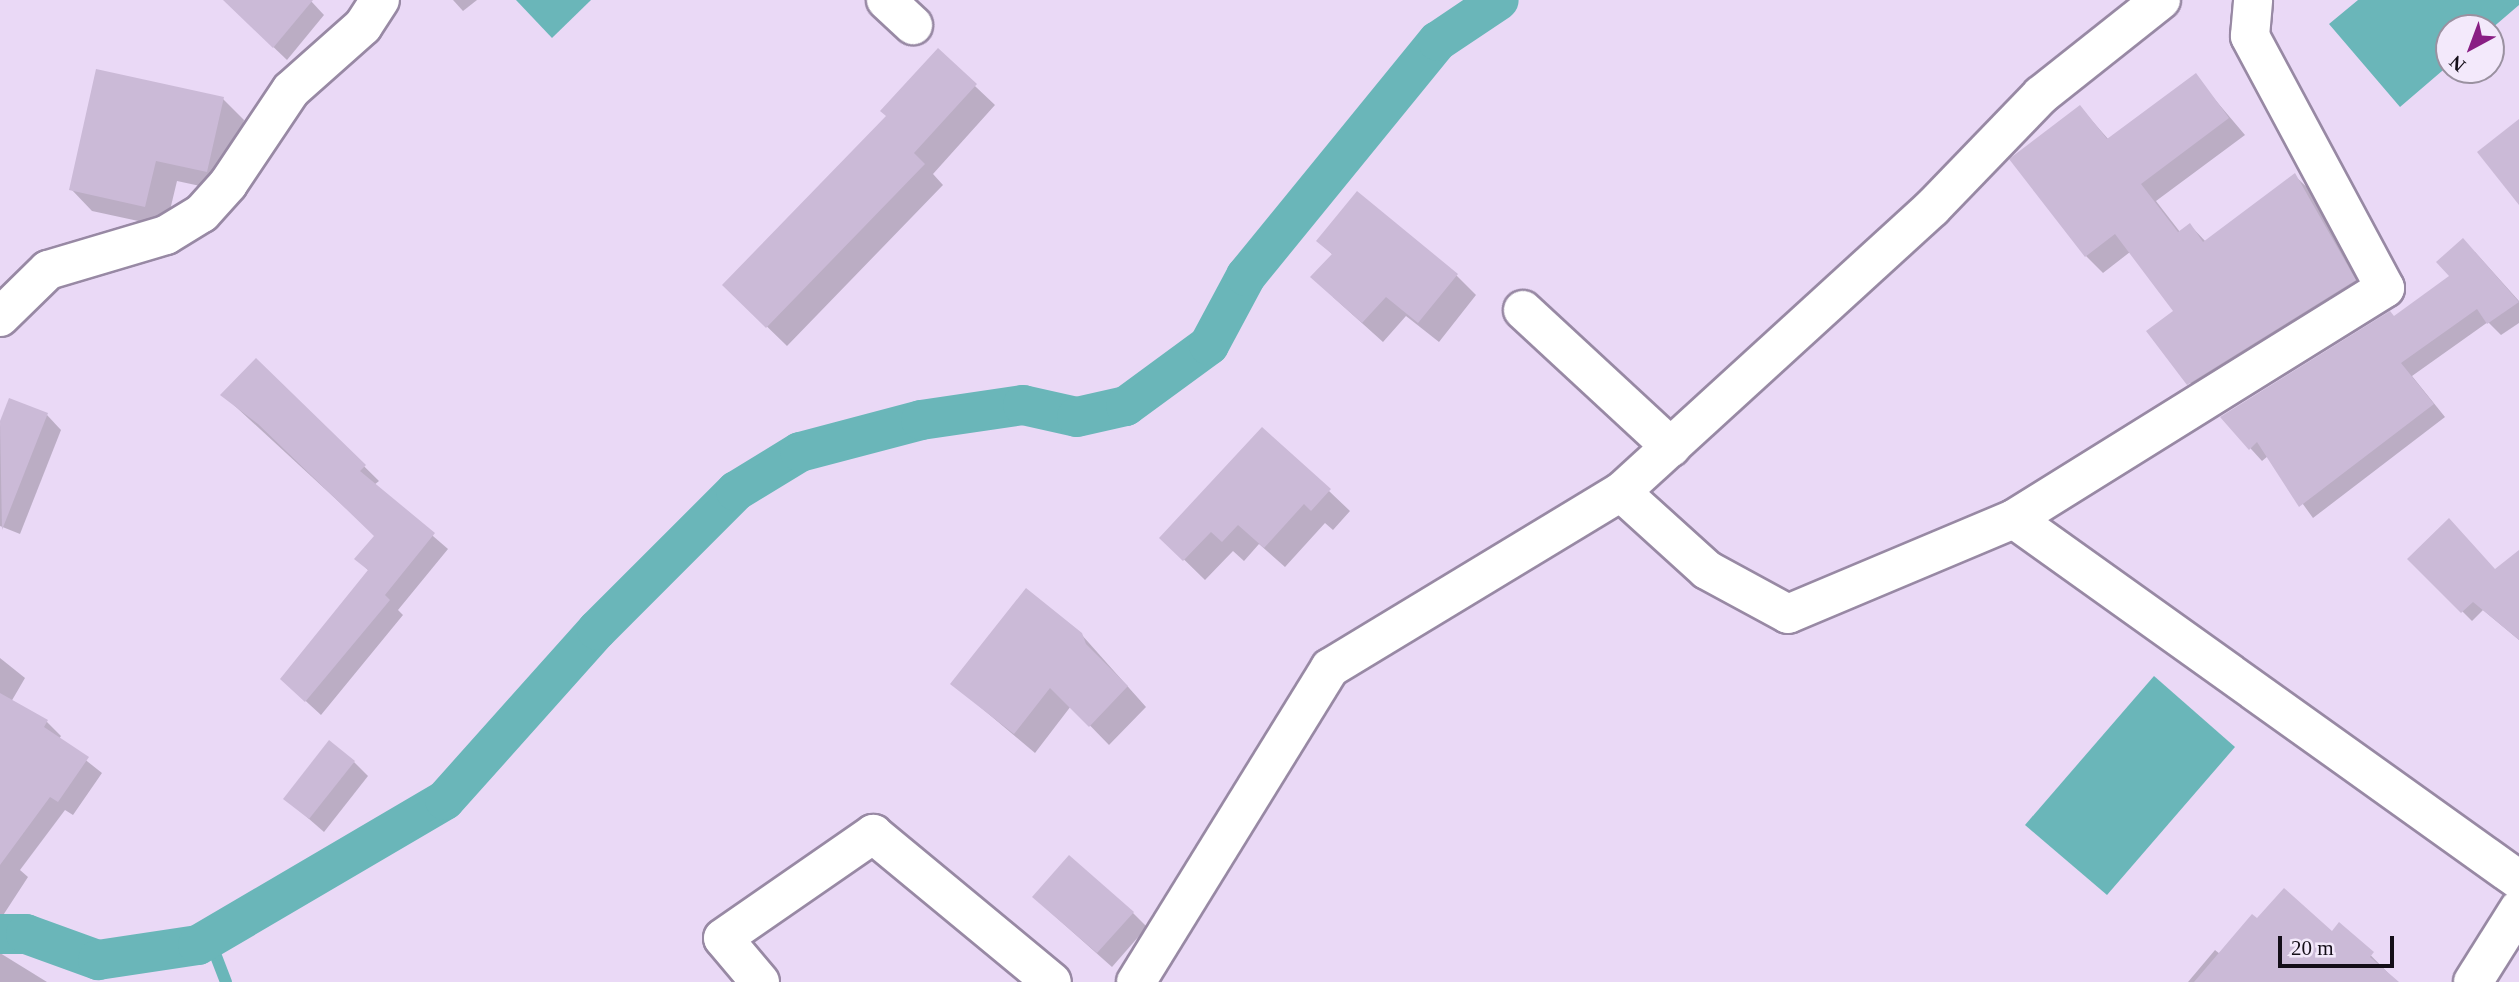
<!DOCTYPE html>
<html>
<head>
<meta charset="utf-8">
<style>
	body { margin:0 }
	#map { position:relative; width:2519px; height:982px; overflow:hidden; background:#ead9f6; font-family:Georgia,serif }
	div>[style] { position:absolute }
	.water>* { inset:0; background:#6ab6b9 }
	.shadow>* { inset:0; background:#0003 }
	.stream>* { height:12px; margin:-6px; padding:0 6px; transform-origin:6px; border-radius:6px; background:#6ab6b9 }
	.canal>* { height:40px; margin:-20px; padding:0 20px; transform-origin:20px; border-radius:20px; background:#6ab6b9 }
	.building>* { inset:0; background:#cbbad7 }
	.roads { filter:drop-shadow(2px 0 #9889a4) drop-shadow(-2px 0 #9889a4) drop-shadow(0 2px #9889a4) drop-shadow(0 -2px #9889a4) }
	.street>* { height:38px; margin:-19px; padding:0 19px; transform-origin:19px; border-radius:19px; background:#fff }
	span { translate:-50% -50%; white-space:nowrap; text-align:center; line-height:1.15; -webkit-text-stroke:6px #f3e9fb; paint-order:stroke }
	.north { position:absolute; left:2435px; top:14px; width:70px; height:70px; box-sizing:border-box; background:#f3e9fb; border:2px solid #9a91a0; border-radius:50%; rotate:221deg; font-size:19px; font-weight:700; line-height:28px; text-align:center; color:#140e18 }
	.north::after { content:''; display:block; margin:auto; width:24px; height:32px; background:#891e84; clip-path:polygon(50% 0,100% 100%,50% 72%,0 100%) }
	.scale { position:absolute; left:2278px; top:936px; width:116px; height:32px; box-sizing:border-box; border:4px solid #140e18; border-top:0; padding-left:9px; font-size:21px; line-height:24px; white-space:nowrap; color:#140e18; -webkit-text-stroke:5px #f3e9fb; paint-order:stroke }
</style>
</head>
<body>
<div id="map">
	<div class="water">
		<div style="clip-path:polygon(516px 0,591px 0,552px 38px)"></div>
		<div style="clip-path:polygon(2358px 0,2519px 0,2519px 5px,2491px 29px,2449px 28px,2449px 65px,2400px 107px,2329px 24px)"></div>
		<div style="clip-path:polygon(2154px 676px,2235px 747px,2107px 895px,2025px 825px)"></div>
	</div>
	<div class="shadow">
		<div style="clip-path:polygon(224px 0,310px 0,324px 15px,287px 60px)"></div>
		<div style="clip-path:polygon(453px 0,477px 0,463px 11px)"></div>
		<div style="clip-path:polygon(938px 51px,995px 105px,933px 174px,943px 185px,787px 346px,724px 285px,888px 116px)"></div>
		<div style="clip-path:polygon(2195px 76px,2245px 135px,2156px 201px,2180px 232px,2190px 225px,2206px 242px,2295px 176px,2312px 192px,2372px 298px,2205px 401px,2148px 331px,2175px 311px,2130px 252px,2103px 273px,2086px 256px,2080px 107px,2109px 140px)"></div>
		<div style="clip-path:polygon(223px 99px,244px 120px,228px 192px,177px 181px,166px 227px,92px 211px,71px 189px)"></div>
		<div style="clip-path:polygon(1318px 241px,1456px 275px,1476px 295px,1439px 342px,1406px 316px,1383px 342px,1333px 297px,1333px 255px)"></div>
		<div style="clip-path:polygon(2475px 252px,2519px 301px,2519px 323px,2501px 335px,2488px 322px,2412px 376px,2445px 417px,2313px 518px,2268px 456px,2262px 461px,2222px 417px,2394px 318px,2452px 277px)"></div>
		<div style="clip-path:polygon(256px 360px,379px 481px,374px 485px,448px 549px,398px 610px,403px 615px,321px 715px,297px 693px,369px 571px,357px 559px,376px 536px,223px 395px)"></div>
		<div style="clip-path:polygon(10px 400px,47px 415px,61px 430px,20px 534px,0 526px,0 426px)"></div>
		<div style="clip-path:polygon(1329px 491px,1350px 511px,1333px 530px,1325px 523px,1285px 567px,1259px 544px,1244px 561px,1233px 551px,1205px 580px,1162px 538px)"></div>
		<div style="clip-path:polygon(2519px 553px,2519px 640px,2483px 610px,2472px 621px,2410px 559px,2495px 571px)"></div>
		<div style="clip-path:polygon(1081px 634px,1146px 707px,1109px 745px,1071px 706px,1035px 753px,953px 684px)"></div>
		<div style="clip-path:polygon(0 658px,25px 678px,11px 702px,47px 722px,61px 736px,59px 739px,102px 773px,73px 815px,65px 810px,20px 870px,28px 877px,0 920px)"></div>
		<div style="clip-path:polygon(354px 762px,368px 776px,324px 832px,285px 798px)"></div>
		<div style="clip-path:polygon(1049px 911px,1133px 913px,1147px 927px,1112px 967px)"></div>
		<div style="clip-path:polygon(2257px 920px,2332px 933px,2340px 924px,2397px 982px,2188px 982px,2215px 950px,2220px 954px)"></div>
		<div style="clip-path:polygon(0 953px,47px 982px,0 982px)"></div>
	</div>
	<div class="stream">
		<div style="left:209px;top:938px;width:47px;rotate:68.9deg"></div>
	</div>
	<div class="canal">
		<div style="left:0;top:934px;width:26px"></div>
		<div style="left:26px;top:934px;width:77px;rotate:19.9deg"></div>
		<div style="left:98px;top:960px;width:101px;rotate:-8.5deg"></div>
		<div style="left:198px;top:945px;width:286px;rotate:-30.4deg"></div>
		<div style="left:445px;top:800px;width:228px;rotate:-48.2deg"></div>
		<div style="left:597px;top:630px;width:197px;rotate:-45deg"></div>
		<div style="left:736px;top:491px;width:75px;rotate:-31.4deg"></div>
		<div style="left:800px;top:452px;width:125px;rotate:-14.8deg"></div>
		<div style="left:921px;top:420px;width:103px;rotate:-8.4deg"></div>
		<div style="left:1023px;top:405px;width:55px;rotate:12.5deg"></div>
		<div style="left:1077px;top:417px;width:50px;rotate:-12.7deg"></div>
		<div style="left:1126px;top:406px;width:103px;rotate:-36.3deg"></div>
		<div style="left:1209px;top:345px;width:78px;rotate:-61.8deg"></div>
		<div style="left:1246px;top:276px;width:303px;rotate:-50.8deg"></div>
		<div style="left:1438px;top:41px;width:73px;rotate:-33.9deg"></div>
	</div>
	<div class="building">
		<div style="clip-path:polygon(223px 0,313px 0,273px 48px)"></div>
		<div style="clip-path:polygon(938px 48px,977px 84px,914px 153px,925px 164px,766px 328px,722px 285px,886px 116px,880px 111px)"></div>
		<div style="clip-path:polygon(96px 69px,224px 97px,207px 172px,156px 161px,145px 207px,69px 190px)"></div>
		<div style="clip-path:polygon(2196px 73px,2229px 118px,2141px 184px,2178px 232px,2190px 223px,2203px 242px,2295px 173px,2356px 280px,2187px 385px,2146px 331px,2173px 311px,2115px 234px,2085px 257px,2009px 159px,2080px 105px,2107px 139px)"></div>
		<div style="clip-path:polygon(2519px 119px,2519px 205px,2477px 152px)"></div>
		<div style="clip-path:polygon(1357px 191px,1458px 274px,1418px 323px,1386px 297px,1362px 323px,1310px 277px,1332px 254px,1316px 241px)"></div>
		<div style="clip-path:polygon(2463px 238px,2519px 302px,2487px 324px,2477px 309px,2401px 363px,2434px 404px,2299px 507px,2257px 442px,2249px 450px,2220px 417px,2390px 311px,2394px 316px,2449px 276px,2436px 262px)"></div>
		<div style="clip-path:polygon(256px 358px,366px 465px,360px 471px,435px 533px,385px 595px,390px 600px,305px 702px,280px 679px,368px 570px,354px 559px,374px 536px,258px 424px,220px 395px)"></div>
		<div style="clip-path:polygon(9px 398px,48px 413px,2px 530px,0 421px)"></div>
		<div style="clip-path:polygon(1262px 427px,1331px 489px,1311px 511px,1304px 504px,1264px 548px,1238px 525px,1222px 542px,1211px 532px,1183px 561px,1159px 538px)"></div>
		<div style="clip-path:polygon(2449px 518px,2495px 569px,2519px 550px,2519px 640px,2473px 602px,2461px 613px,2407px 559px)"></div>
		<div style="clip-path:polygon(1026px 588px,1082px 633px,1086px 644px,1128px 686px,1089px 727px,1050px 688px,1014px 734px,950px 684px)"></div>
		<div style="clip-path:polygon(0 693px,48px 720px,44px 727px,89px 757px,58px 802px,50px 797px,0 865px)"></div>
		<div style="clip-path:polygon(329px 740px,355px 761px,309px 819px,283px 799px)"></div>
		<div style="clip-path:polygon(1069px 855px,1134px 912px,1097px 953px,1032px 897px)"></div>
		<div style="clip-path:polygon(2284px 888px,2332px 931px,2339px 922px,2374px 952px,2370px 957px,2399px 982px,2194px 982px,2252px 914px,2257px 918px)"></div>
	</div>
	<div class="roads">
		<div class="street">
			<div style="left:886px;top:0;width:37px;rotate:43deg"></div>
			<div style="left:1523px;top:310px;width:202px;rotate:42.8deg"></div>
			<div style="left:0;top:317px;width:67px;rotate:-44.4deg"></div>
			<div style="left:48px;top:270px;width:123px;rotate:-16.5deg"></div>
			<div style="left:166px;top:235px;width:42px;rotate:-31.4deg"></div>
			<div style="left:202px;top:213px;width:39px;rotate:-48deg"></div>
			<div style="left:228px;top:184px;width:113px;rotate:-56.2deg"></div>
			<div style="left:291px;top:90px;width:96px;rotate:-41.6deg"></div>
			<div style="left:363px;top:26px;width:31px;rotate:-57deg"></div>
			<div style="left:1621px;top:492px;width:116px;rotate:42.2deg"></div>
			<div style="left:1707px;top:570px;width:92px;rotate:28.5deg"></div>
			<div style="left:1788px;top:614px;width:245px;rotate:-22.8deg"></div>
			<div style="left:2014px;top:519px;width:437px;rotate:-31.9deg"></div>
			<div style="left:2385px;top:288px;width:286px;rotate:-118.2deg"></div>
			<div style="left:2250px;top:36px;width:36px;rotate:-85deg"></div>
			<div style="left:2014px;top:519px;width:621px;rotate:35.56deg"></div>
			<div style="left:760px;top:982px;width:57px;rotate:-130.1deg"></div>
			<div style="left:723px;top:938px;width:183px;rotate:-34.7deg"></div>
			<div style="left:873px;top:834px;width:232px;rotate:39.6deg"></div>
			<div style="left:1136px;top:982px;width:369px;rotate:-58.3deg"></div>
			<div style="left:1330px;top:668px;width:340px;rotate:-31.2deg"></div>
			<div style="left:1621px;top:492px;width:421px;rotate:-42.4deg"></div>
			<div style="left:1932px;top:208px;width:157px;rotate:-46deg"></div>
			<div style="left:2041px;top:95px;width:153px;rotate:-38.4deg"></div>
			<div style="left:2473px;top:982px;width:86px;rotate:-57.8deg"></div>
		</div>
	</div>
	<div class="north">N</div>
	<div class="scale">20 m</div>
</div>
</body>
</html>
